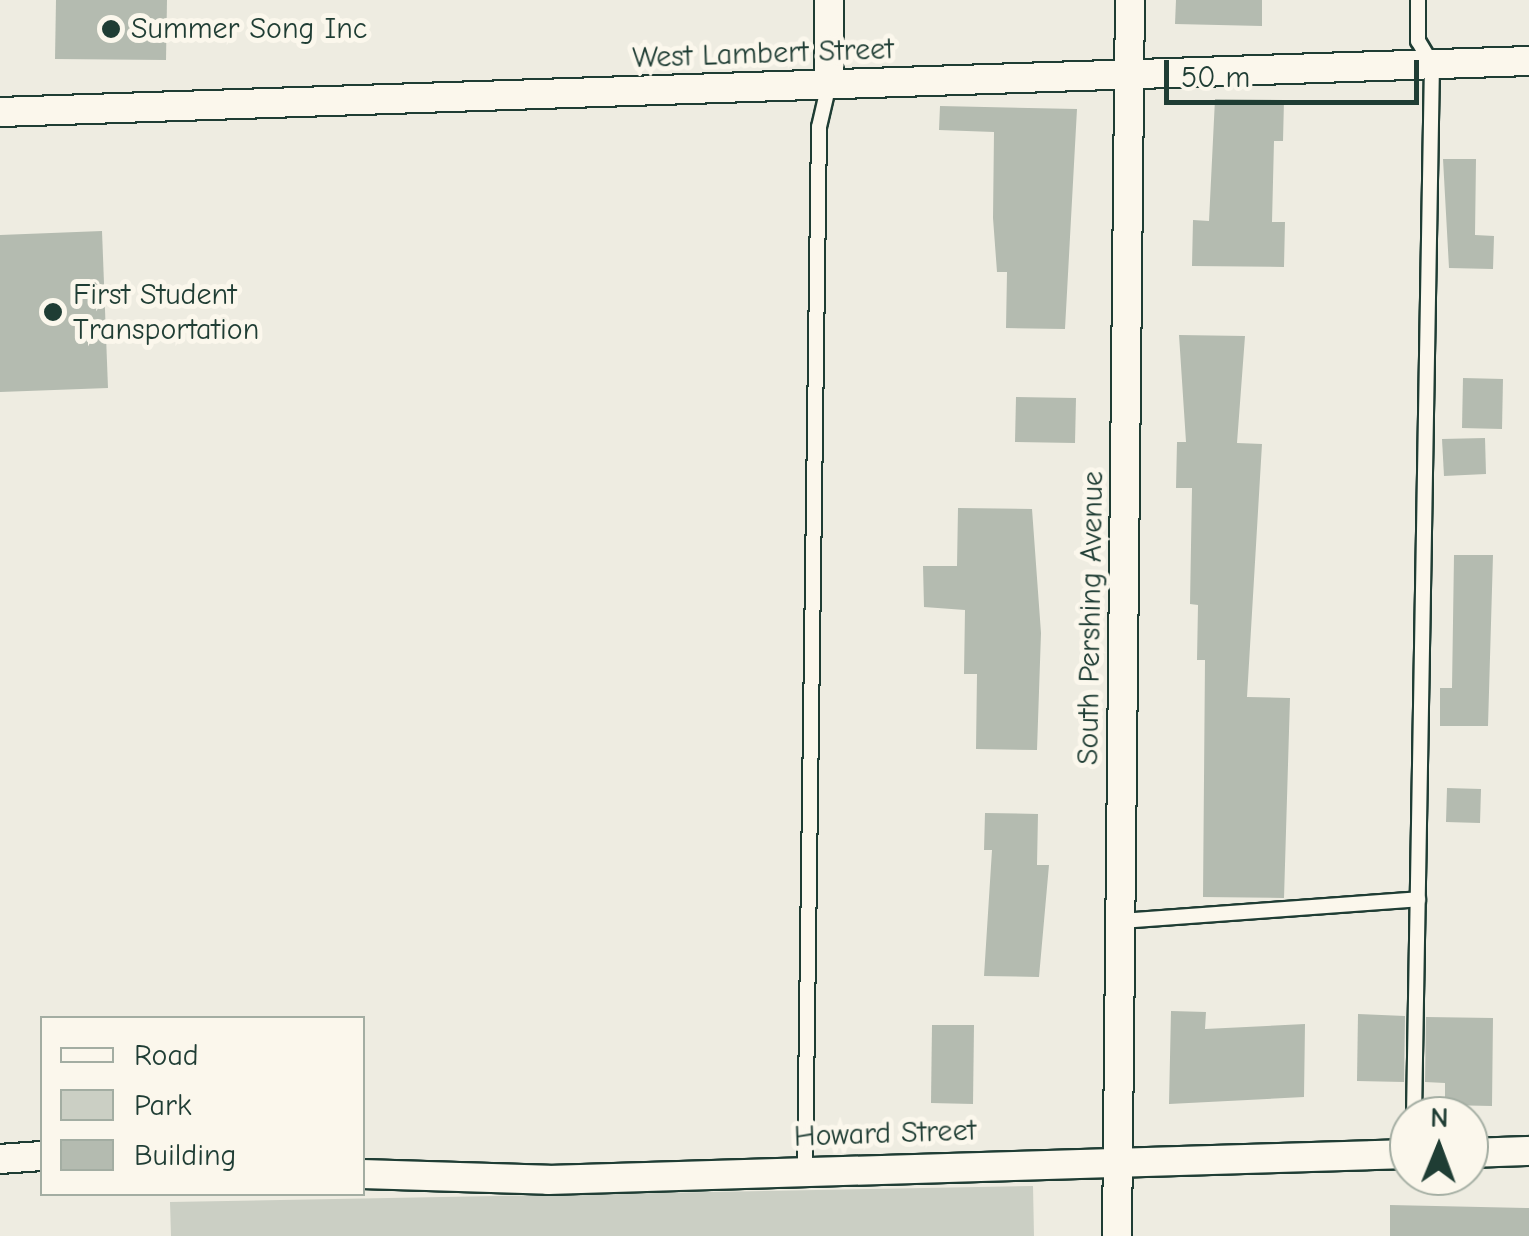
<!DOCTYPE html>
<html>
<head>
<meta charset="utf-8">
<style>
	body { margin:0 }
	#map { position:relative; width:1529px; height:1236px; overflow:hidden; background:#eeece1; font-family:"Comic Neue",sans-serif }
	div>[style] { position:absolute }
	.green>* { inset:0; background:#cbcfc4 }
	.building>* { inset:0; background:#b4bbb0 }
	.roads { filter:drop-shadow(2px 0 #1f3d34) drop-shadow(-2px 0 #1f3d34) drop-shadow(0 2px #1f3d34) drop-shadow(0 -2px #1f3d34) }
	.lane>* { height:14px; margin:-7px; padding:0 7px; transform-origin:7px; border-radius:7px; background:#fbf7ec }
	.street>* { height:28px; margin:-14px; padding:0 14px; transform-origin:14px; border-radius:14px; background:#fbf7ec }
	.dots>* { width:28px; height:28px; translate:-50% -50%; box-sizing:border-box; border:5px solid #fbf7ec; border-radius:50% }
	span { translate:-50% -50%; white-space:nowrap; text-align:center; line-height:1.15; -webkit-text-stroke:10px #fbf7ec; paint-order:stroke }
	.poi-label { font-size:30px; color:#1f3d34 }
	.left { translate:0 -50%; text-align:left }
	.street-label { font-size:30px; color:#1f3d34 }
	.legend { position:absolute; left:40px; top:1016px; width:325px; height:180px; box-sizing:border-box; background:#fbf7ec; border:2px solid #a3ada2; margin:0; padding:12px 18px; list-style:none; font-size:30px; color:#1f3d34 }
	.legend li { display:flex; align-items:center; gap:20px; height:50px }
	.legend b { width:50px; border:2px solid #a3ada2 }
	.north { position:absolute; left:1389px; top:1096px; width:100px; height:100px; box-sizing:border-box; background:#fbf7ec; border:2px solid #a3ada2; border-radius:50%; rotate:1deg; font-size:28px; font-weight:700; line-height:40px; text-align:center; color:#1f3d34 }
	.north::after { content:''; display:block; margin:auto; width:35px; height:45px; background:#1f3d34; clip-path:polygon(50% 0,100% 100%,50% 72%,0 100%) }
	.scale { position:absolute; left:1164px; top:60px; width:255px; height:45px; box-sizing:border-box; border:5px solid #1f3d34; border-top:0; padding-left:12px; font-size:30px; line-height:35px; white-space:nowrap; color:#1f3d34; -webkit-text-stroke:8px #fbf7ec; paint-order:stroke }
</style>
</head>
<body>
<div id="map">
	<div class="green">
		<div style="clip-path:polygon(1033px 1186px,1034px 1236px,171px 1236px,170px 1202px)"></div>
	</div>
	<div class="building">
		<div style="clip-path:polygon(56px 0,167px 0,166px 60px,55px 59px)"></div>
		<div style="clip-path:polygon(1176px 0,1262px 0,1262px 26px,1175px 24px)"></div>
		<div style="clip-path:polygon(1215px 99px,1284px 100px,1283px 141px,1274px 141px,1272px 222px,1285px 222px,1284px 267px,1192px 266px,1193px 220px,1209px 221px)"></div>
		<div style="clip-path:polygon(940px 106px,1077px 109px,1065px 329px,1006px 328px,1007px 272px,997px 272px,993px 218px,994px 132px,939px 130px)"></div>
		<div style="clip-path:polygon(1443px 159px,1476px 159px,1475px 235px,1494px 236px,1493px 269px,1449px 268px)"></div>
		<div style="clip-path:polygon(102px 231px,108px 388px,0 392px,0 235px)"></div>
		<div style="clip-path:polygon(1179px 335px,1245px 336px,1237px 443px,1262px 444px,1247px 697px,1290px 698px,1284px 898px,1203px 897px,1205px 660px,1197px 660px,1198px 605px,1190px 604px,1192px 488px,1176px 488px,1177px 442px,1186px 442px)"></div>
		<div style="clip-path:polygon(1463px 378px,1503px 379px,1502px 429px,1462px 428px)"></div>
		<div style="clip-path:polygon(1016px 397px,1076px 398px,1075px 443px,1015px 442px)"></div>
		<div style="clip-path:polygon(1485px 438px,1486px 474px,1444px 476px,1442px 439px)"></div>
		<div style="clip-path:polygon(958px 508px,1032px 509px,1041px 633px,1037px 750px,976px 749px,977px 674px,964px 674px,965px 610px,924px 607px,923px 566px,957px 566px)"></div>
		<div style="clip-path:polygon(1454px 555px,1493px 555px,1488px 726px,1440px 726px,1440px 688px,1452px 688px)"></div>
		<div style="clip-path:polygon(1447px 788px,1481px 789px,1480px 823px,1446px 822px)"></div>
		<div style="clip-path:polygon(985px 813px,1038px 814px,1037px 865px,1049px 865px,1039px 977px,984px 976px,992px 850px,984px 850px)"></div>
		<div style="clip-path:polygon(1171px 1011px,1206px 1012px,1205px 1029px,1305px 1024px,1304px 1097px,1169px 1104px)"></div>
		<div style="clip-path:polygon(1358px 1014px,1405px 1016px,1404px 1082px,1357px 1081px)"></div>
		<div style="clip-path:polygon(1426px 1017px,1493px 1018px,1492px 1106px,1445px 1105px,1445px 1083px,1425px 1082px)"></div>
		<div style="clip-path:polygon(932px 1025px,974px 1025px,973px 1104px,931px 1103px)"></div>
		<div style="clip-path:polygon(1390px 1205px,1529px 1208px,1529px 1236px,1390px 1236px)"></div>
	</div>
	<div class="roads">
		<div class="lane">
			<div style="left:1121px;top:921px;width:298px;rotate:-4.2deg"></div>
			<div style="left:1414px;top:1116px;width:1052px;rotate:-89.02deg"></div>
			<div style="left:1432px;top:64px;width:27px;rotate:-121deg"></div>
			<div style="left:1418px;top:41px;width:41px;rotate:-90deg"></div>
			<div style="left:805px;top:1169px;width:1042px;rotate:-89.23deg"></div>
			<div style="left:819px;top:127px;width:44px;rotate:-76.9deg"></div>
		</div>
		<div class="street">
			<div style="left:829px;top:84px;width:84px;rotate:-90deg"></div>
			<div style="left:0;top:112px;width:1530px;rotate:-1.91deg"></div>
			<div style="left:1469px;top:1153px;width:60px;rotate:-1.9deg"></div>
			<div style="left:0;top:1159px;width:42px;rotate:-4.1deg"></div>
			<div style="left:362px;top:1174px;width:186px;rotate:1.8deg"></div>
			<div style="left:548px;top:1180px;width:861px;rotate:-1.73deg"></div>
			<div style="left:1117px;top:1236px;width:1236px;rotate:-89.4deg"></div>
		</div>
	</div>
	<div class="dots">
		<div style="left:111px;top:29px;background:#1f3d34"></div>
		<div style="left:53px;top:312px;background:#1f3d34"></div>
	</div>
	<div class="poi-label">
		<span class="left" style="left:131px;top:29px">Summer Song Inc</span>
		<span class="left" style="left:73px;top:312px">First Student<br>Transportation</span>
	</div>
	<div class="street-label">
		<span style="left:763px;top:54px;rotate:-2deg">West Lambert Street</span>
		<span style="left:1091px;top:618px;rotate:-89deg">South Pershing Avenue</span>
		<span style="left:885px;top:1134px;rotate:-2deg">Howard Street</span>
	</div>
	<ul class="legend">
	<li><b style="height:12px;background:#fbf7ec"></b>Road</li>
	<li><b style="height:28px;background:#cbcfc4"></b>Park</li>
	<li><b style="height:28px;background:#b4bbb0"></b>Building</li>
	</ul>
	<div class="north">N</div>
	<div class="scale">50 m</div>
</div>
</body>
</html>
